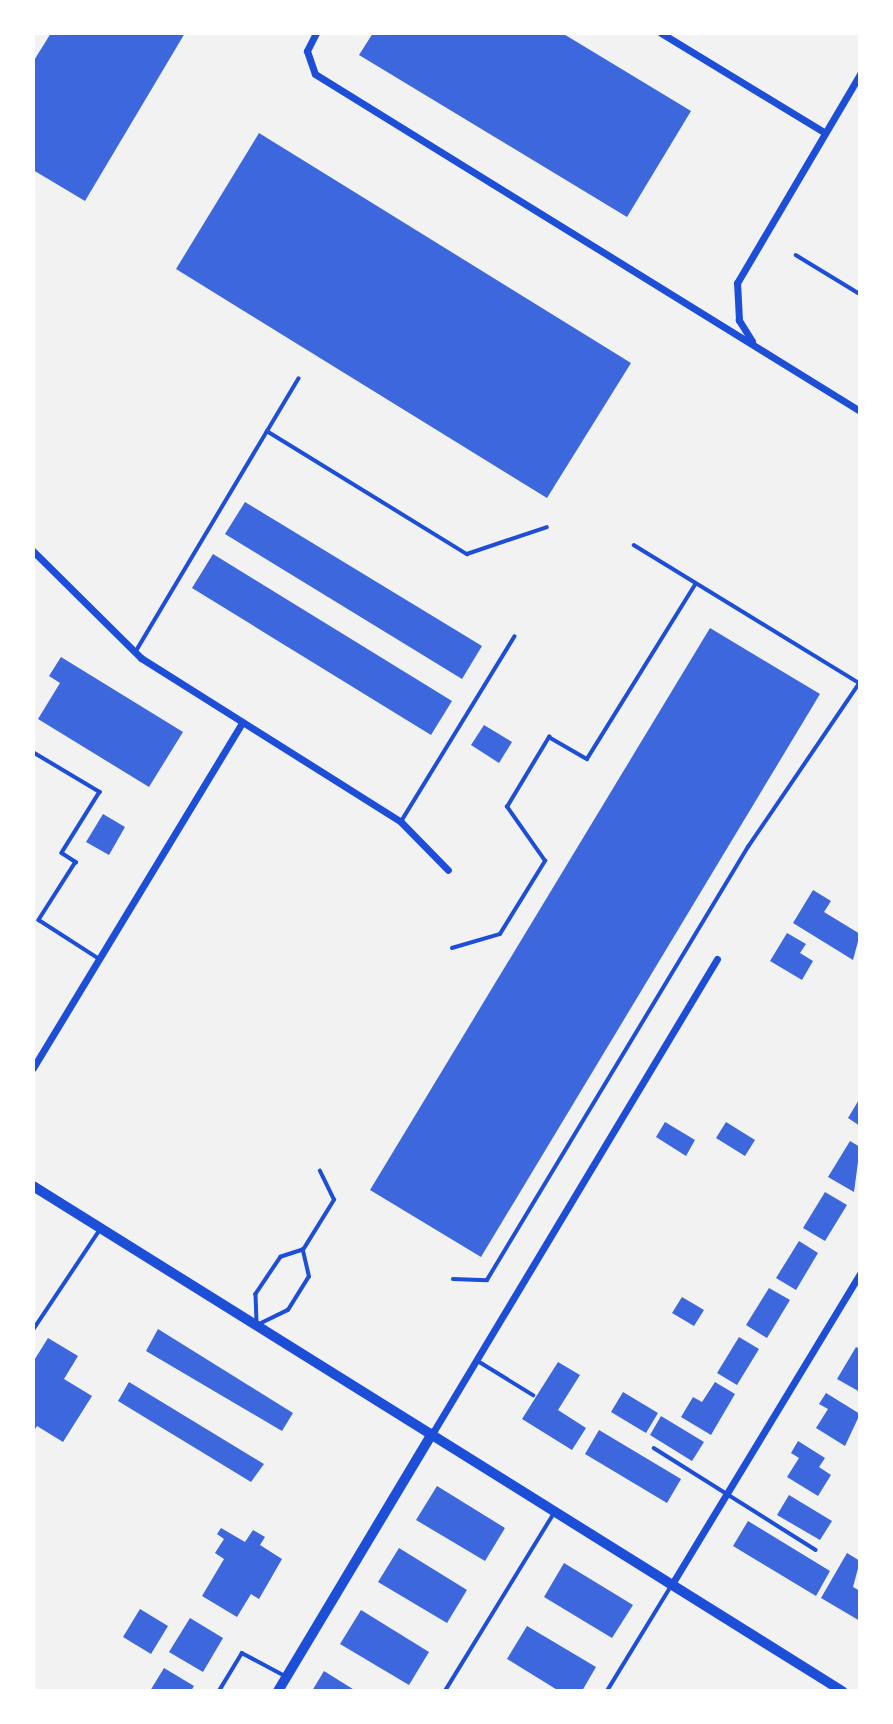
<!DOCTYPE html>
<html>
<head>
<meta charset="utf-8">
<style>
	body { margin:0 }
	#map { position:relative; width:893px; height:1724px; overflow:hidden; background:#f2f2f2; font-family:Lora,serif }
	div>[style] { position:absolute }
	.building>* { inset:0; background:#3d67dc }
	.service>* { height:3.5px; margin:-1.75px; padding:0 1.75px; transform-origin:1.75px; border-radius:1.75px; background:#1d4ed8 }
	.minor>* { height:7px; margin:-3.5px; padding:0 3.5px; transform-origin:3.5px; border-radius:3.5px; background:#1d4ed8 }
	.tertiary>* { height:10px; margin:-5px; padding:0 5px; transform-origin:5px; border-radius:5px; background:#1d4ed8 }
	.secondary>* { height:10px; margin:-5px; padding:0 5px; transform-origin:5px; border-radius:5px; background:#1d4ed8 }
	span { translate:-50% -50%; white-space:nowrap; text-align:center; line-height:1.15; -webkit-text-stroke:7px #fff; paint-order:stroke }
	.frame { position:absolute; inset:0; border:35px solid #fff; pointer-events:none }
</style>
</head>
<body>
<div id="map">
	<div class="building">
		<div style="clip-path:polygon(51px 33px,185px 33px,85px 201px,33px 170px,33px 62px)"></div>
		<div style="clip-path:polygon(373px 33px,562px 33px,691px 111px,627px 217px,359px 55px)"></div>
		<div style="clip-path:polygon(259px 133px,631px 363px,547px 498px,176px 269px)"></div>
		<div style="clip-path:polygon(245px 502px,482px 646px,462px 679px,225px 534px)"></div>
		<div style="clip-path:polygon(213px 554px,452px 701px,431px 735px,192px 588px)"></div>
		<div style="clip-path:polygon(710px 628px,820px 694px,481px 1257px,370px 1190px)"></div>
		<div style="clip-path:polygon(61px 657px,183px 732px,149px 787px,38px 719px,60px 683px,49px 676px)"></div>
		<div style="clip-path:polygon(484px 725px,512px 742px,499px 763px,471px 745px)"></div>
		<div style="clip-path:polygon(103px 814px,125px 827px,109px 855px,86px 842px)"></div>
		<div style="clip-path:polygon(813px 890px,831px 901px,824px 912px,860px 934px,853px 960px,793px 923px)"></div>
		<div style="clip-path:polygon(787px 933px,806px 944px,800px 953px,813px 961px,802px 980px,770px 961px)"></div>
		<div style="clip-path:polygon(860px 1098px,860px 1126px,848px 1118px)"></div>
		<div style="clip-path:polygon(665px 1122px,695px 1140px,686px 1156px,656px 1137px)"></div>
		<div style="clip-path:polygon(726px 1122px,755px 1140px,745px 1156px,716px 1138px)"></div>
		<div style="clip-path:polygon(850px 1141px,860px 1147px,854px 1192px,828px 1177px)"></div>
		<div style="clip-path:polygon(825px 1192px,847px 1205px,825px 1241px,803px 1228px)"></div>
		<div style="clip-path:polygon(799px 1241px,818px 1253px,796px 1290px,776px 1278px)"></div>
		<div style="clip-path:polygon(769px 1288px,790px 1300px,767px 1338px,746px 1325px)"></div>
		<div style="clip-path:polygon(682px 1297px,704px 1310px,694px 1326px,672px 1313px)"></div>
		<div style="clip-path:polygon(158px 1329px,293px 1413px,282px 1431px,146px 1351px)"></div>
		<div style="clip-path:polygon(739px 1337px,759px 1349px,737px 1385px,717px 1373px)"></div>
		<div style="clip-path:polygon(48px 1338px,78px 1356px,64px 1379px,92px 1396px,63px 1442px,37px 1426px,33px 1432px,33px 1362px)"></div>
		<div style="clip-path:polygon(856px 1347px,860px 1349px,860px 1392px,837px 1379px)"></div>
		<div style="clip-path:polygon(558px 1362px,580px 1375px,558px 1410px,586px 1428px,572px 1450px,522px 1419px)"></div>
		<div style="clip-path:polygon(129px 1382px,264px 1464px,251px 1482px,118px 1401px)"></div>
		<div style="clip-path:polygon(715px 1382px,735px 1394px,711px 1435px,681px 1417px,693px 1397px,702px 1402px)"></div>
		<div style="clip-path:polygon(623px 1392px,658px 1413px,646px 1433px,611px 1412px)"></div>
		<div style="clip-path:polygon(826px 1393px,860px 1414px,845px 1446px,816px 1428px,828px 1409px,819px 1404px)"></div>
		<div style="clip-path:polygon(661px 1416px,704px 1442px,692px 1461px,650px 1435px)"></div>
		<div style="clip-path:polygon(599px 1430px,681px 1479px,667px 1503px,585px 1454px)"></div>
		<div style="clip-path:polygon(798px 1441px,825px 1458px,819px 1467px,831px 1475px,818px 1496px,787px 1477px,799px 1458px,791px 1453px)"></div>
		<div style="clip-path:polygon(437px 1486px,505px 1528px,485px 1561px,416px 1520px)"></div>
		<div style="clip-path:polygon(789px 1495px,832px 1521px,820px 1540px,777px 1515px)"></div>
		<div style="clip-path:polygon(748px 1521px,830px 1571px,816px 1596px,733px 1546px)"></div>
		<div style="clip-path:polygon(221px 1528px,245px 1542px,253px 1530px,265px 1537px,260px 1545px,282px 1559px,259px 1599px,251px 1594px,237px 1617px,202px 1596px,224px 1559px,215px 1553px,224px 1539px,217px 1534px)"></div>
		<div style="clip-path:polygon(399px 1548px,467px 1590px,447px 1623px,378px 1582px)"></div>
		<div style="clip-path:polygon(847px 1553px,860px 1561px,853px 1587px,860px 1591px,860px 1621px,821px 1598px)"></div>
		<div style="clip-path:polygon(564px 1563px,633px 1605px,612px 1638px,544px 1597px)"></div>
		<div style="clip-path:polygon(140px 1609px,168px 1626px,151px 1654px,123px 1637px)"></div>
		<div style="clip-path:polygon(361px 1610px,429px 1652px,409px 1685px,340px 1644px)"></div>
		<div style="clip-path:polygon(190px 1618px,223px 1638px,203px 1672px,169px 1652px)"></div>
		<div style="clip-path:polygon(527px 1626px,596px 1667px,582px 1691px,559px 1691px,507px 1659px)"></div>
		<div style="clip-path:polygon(164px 1668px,194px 1686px,191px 1691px,150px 1691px)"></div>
		<div style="clip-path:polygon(324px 1671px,356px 1691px,312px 1691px)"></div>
	</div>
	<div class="service">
		<div style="left:796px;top:255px;width:75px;rotate:31.4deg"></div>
		<div style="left:267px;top:431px;width:235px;rotate:31.6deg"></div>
		<div style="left:467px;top:554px;width:84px;rotate:-18.6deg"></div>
		<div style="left:634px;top:545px;width:264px;rotate:31.5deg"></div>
		<div style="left:136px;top:651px;width:317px;rotate:-59.2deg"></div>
		<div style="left:33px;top:752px;width:78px;rotate:30.8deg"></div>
		<div style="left:100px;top:792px;width:72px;rotate:121.9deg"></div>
		<div style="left:62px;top:853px;width:17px;rotate:33deg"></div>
		<div style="left:76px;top:862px;width:69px;rotate:122.5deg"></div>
		<div style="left:39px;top:920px;width:70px;rotate:32.8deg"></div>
		<div style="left:402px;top:820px;width:215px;rotate:-58.5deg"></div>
		<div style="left:452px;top:948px;width:50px;rotate:-16.3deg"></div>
		<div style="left:500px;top:934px;width:86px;rotate:-58.3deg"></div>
		<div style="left:545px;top:861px;width:66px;rotate:-125.1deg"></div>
		<div style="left:507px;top:807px;width:82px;rotate:-59deg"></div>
		<div style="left:549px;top:737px;width:44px;rotate:30.1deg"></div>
		<div style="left:587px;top:759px;width:205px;rotate:-58.2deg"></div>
		<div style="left:303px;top:1250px;width:23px;rotate:162deg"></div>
		<div style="left:281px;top:1257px;width:45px;rotate:124deg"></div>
		<div style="left:256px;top:1294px;width:31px;rotate:88deg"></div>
		<div style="left:257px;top:1325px;width:34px;rotate:-26deg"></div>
		<div style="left:288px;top:1310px;width:39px;rotate:-58deg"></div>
		<div style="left:309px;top:1277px;width:28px;rotate:-103deg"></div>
		<div style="left:303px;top:1250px;width:59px;rotate:-58.2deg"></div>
		<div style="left:334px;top:1200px;width:32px;rotate:-116deg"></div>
		<div style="left:453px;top:1279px;width:34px;rotate:2deg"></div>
		<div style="left:487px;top:1280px;width:506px;rotate:-58.92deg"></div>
		<div style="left:748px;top:847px;width:199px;rotate:-55.8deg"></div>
		<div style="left:33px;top:1330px;width:119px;rotate:-56.3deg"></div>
		<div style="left:478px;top:1361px;width:65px;rotate:31.7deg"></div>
		<div style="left:654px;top:1448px;width:191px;rotate:32.2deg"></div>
		<div style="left:219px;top:1691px;width:44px;rotate:-58.8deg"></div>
		<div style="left:242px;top:1653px;width:49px;rotate:28.1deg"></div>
		<div style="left:445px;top:1691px;width:209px;rotate:-58.5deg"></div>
		<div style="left:607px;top:1691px;width:123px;rotate:-58.6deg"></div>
	</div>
	<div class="minor">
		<div style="left:316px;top:33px;width:20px;rotate:117deg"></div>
		<div style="left:307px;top:51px;width:24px;rotate:71deg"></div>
		<div style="left:315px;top:74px;width:641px;rotate:31.73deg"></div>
		<div style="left:661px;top:33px;width:191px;rotate:31.3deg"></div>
		<div style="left:752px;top:341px;width:25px;rotate:-122deg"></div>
		<div style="left:739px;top:320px;width:37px;rotate:-93deg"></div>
		<div style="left:737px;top:283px;width:243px;rotate:-59.5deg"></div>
		<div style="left:33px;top:551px;width:152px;rotate:44.7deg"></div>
		<div style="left:141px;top:658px;width:307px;rotate:32.2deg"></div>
		<div style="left:401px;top:822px;width:67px;rotate:45.6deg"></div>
		<div style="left:33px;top:1068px;width:403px;rotate:-58.8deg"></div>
		<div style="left:432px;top:1434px;width:554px;rotate:-59.04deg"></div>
		<div style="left:672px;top:1584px;width:363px;rotate:-58.8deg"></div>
	</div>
	<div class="tertiary">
		<div style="left:278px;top:1691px;width:300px;rotate:-59.1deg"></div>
	</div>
	<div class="secondary">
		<div style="left:33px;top:1186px;width:954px;rotate:31.97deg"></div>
	</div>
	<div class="frame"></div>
</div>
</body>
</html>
